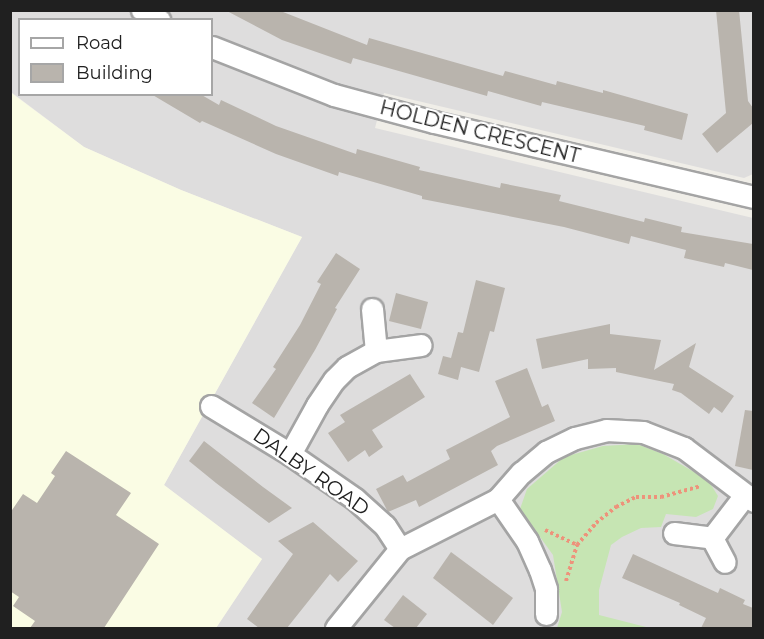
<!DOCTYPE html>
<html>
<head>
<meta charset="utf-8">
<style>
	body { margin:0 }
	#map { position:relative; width:764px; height:639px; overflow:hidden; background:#f0eee8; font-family:Montserrat,sans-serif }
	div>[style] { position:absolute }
	.residential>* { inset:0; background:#dedddd }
	.education>* { inset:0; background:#fafce4 }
	.grass>* { inset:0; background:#c6e5b3 }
	.building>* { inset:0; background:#b9b4ad }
	.path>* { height:4px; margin-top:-2px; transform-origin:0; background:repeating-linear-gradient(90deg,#ed937b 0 3px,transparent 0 6px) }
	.roads { filter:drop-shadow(2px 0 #a4a4a4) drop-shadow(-2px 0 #a4a4a4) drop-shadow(0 2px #a4a4a4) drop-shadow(0 -2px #a4a4a4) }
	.minor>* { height:21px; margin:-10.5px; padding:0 10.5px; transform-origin:10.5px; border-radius:10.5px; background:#fff }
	span { translate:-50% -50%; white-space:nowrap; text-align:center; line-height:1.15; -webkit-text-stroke:4.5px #fff; paint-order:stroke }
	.street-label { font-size:20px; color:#202020 }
	.frame { position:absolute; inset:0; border:12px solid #202020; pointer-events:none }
	.legend { position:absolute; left:18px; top:18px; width:195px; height:78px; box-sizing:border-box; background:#fff; border:2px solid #a6a6a6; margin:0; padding:8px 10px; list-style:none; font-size:18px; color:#202020 }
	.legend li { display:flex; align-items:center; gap:12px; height:30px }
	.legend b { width:30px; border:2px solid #a6a6a6 }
</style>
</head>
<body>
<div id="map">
	<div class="residential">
		<div style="clip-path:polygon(evenodd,10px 11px,753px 11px,753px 174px,744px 178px,384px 93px,375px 128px,753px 218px,753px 628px,216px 628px,262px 559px,164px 485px,302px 237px,181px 190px,84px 147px,11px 92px,10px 11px,20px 20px,212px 20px,212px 94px,20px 94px,20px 20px)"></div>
	</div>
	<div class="education">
		<div style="clip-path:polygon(10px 92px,84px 147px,181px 190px,302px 237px,164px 485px,262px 559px,216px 628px,11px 628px)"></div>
	</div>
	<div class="grass">
		<div style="clip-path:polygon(637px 444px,663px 454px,708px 480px,718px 496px,713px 509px,696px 517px,666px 514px,661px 527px,641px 528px,622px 537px,611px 545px,599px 590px,599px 615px,650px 628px,557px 628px,562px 612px,553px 555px,520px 509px,527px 489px,564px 457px,603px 446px)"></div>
	</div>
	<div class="building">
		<div style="clip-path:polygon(225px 10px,278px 10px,367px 45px,369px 38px,503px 76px,505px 71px,556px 85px,557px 81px,603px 93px,603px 90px,688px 114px,682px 140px,644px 130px,645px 126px,542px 102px,541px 106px,488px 91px,487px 96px,353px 58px,351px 64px,282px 40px)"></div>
		<div style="clip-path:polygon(716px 10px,739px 10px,748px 101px,753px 108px,753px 123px,717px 153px,702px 134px,726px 113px)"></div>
		<div style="clip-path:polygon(151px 94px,200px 94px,219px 105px,221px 100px,276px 126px,356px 154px,357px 149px,420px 167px,419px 170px,500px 188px,501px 183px,561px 195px,559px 201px,644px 222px,645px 218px,682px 227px,681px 232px,753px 244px,753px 270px,725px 263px,724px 267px,684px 258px,686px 250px,631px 236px,629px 244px,564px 227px,422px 199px,422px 196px,339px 172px,338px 176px,276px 154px,202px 121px,200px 123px)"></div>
		<div style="clip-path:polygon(336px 253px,360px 269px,335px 308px,337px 309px,315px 350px,274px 418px,252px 403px,276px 369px,273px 367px,300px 325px,321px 284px,317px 282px)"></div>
		<div style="clip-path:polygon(476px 280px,505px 288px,494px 332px,490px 331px,479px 372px,461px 367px,458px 380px,438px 374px,443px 356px,451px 358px,458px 332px,463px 333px)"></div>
		<div style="clip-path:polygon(396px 293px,428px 302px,421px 329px,389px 321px)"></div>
		<div style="clip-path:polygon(610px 324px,610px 334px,661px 340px,654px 370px,696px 343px,689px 367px,734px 396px,722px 413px,714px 407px,709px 414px,681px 393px,672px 390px,674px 384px,616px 372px,616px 368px,588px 369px,588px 359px,542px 369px,536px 339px)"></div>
		<div style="clip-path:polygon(527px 368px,542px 407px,548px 404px,555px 421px,497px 446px,491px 451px,498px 465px,419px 507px,416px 500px,388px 512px,376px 489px,403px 475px,407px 482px,450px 459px,446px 450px,510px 417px,495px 381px)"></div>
		<div style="clip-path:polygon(410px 374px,425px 397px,372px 430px,383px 447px,369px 457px,365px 450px,348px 462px,328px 433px,345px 422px,340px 415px)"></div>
		<div style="clip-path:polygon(745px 410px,753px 411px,753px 470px,735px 466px)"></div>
		<div style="clip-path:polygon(204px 441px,263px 487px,292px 508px,269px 523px,216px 483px,189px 461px)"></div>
		<div style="clip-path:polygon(66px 451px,131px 493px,116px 515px,159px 544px,104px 628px,30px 628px,35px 621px,13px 606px,19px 597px,10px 591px,10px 513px,23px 494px,37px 503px,55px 476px,51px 473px)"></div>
		<div style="clip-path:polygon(313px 522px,358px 561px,338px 582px,330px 574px,287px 628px,259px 628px,247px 619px,293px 554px,278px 541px)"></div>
		<div style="clip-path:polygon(451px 552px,513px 598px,493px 625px,433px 578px)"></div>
		<div style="clip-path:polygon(633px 554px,718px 593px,720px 588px,745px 600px,743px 604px,753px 608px,753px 628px,701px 628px,706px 618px,679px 605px,680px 603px,622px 578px)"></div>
		<div style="clip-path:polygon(403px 595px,427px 614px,416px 628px,395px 628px,384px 620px)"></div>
	</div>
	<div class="path">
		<div style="left:545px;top:530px;width:35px;rotate:25deg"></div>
		<div style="left:566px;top:581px;width:38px;rotate:-73deg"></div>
		<div style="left:577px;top:545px;width:29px;rotate:-49deg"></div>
		<div style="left:596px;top:523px;width:26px;rotate:-39deg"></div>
		<div style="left:616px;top:507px;width:22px;rotate:-27deg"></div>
		<div style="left:636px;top:497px;width:25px"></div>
		<div style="left:661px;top:497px;width:41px;rotate:-15.4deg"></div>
	</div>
	<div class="roads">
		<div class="minor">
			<div style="left:142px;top:10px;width:20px;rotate:30deg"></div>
			<div style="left:212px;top:47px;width:131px;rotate:21.5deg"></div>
			<div style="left:334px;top:95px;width:104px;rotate:15.1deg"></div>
			<div style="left:434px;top:122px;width:329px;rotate:13.2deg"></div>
			<div style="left:372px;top:309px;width:42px;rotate:84.6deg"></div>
			<div style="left:211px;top:406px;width:92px;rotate:31.3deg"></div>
			<div style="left:290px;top:454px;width:79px;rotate:34.7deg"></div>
			<div style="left:355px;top:499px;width:40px;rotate:42deg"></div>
			<div style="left:385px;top:526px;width:27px;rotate:57deg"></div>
			<div style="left:290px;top:454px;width:56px;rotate:-61.1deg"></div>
			<div style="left:317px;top:405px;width:30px;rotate:-56deg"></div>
			<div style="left:334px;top:380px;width:18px;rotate:-45deg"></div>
			<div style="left:347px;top:367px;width:33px;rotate:-29deg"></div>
			<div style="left:376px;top:351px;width:45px;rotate:-7.6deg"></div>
			<div style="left:498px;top:499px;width:51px;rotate:55.4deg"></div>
			<div style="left:527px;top:541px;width:32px;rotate:66deg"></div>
			<div style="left:540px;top:570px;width:20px;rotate:72deg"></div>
			<div style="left:546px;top:589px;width:25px;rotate:90deg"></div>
			<div style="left:674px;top:533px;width:38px;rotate:7deg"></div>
			<div style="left:712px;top:538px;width:27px;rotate:62deg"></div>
			<div style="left:712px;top:538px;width:54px;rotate:-52.5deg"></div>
			<div style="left:336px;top:628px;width:102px;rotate:-51deg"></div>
			<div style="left:400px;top:549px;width:110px;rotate:-27deg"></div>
			<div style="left:498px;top:499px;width:35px;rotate:-49deg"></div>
			<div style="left:521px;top:473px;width:33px;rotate:-40deg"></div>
			<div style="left:546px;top:452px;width:32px;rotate:-26deg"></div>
			<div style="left:575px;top:438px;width:32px;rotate:-14deg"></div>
			<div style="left:606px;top:430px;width:37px;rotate:3deg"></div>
			<div style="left:643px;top:432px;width:44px;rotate:21.3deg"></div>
			<div style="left:684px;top:448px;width:88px;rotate:37.1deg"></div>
		</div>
	</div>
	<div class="street-label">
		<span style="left:480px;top:132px;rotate:14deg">HOLDEN CRESCENT</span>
		<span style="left:311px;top:472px;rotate:35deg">DALBY ROAD</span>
	</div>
	<div class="frame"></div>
	<ul class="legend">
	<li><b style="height:8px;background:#fff"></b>Road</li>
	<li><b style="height:16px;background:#b9b4ad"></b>Building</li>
	</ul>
</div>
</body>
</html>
